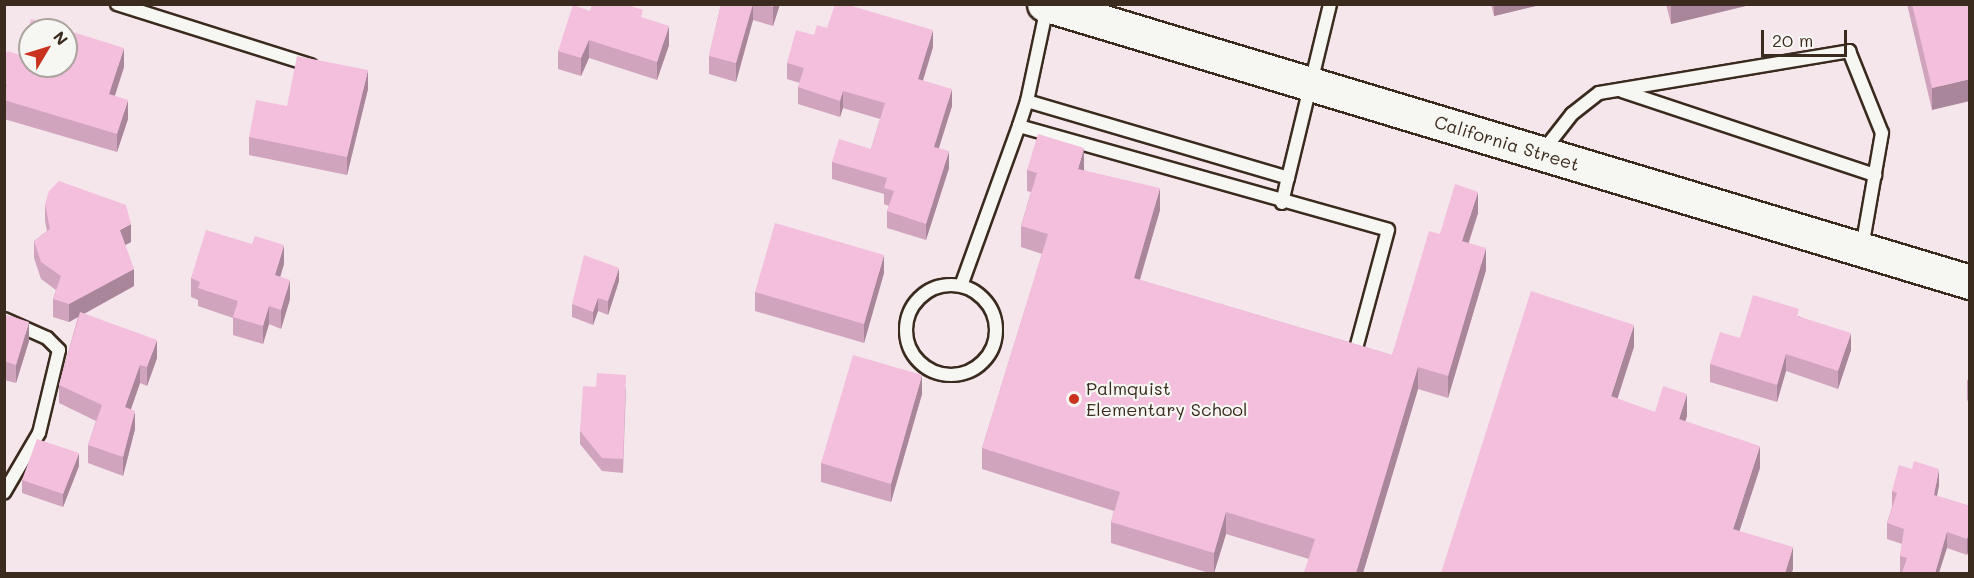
<!DOCTYPE html>
<html>
<head>
<meta charset="utf-8">
<style>
	body { margin:0 }
	#map { position:relative; width:1974px; height:578px; overflow:hidden; background:#f5e6ec; font-family:Mali,sans-serif }
	div>[style] { position:absolute }
	.roads { filter:drop-shadow(2px 0 #3b2a1e) drop-shadow(-2px 0 #3b2a1e) drop-shadow(0 2px #3b2a1e) drop-shadow(0 -2px #3b2a1e) }
	.service>* { height:12px; margin:-6px; padding:0 6px; transform-origin:6px; border-radius:6px; background:#f6f6f2 }
	.service>.ring { margin:-6px; padding:0; box-sizing:content-box; background:none; border:12px solid #f6f6f2; border-radius:50% }
	.secondary>* { height:33px; margin:-16.5px; padding:0 16.5px; transform-origin:16.5px; border-radius:16.5px; background:#f6f6f2 }
	.wall>* { inset:0; background:#d1a4be }
	.shaded-wall>* { inset:0; background:#aa869b }
	.building>* { inset:0; background:#f3bfdd }
	.dots>* { width:16px; height:16px; translate:-50% -50%; box-sizing:border-box; border:3px solid #f6f6f2; border-radius:50% }
	span { translate:-50% -50%; white-space:nowrap; text-align:center; line-height:1.15; -webkit-text-stroke:4.5px #f6f6f2; paint-order:stroke }
	.street-label { font-size:18px; color:#3b2a1e }
	.poi-label { font-size:18px; color:#3b2a1e }
	.left { translate:0 -50%; text-align:left }
	.frame { position:absolute; inset:0; border:6px solid #3b2a1e; pointer-events:none }
	.north { position:absolute; left:18px; top:18px; width:60px; height:60px; box-sizing:border-box; background:#f6f6f2; border:2px solid #aba49d; border-radius:50%; rotate:52deg; font-size:16px; font-weight:700; line-height:24px; text-align:center; color:#3b2a1e }
	.north::after { content:''; display:block; margin:auto; width:21px; height:27px; background:#c8321e; clip-path:polygon(50% 0,100% 100%,50% 72%,0 100%) }
	.scale { position:absolute; left:1761px; top:30px; width:86px; height:27px; box-sizing:border-box; border:3px solid #3b2a1e; border-top:0; padding-left:8px; font-size:18px; line-height:21px; white-space:nowrap; color:#3b2a1e; -webkit-text-stroke:4px #f6f6f2; paint-order:stroke }
</style>
</head>
<body>
<div id="map">
	<div class="roads">
		<div class="service">
			<div style="left:117px;top:4px;width:203px;rotate:17.5deg"></div>
			<div style="left:1047px;top:7px;width:96px;rotate:102deg"></div>
			<div style="left:1027px;top:101px;width:272px;rotate:16.4deg"></div>
			<div style="left:1288px;top:178px;width:179px;rotate:-76.4deg"></div>
			<div style="left:1622px;top:91px;width:267px;rotate:18.4deg"></div>
			<div style="left:1027px;top:101px;width:26px;rotate:108deg"></div>
			<div style="left:1019px;top:126px;width:383px;rotate:15.7deg"></div>
			<div style="left:1388px;top:230px;width:123px;rotate:105.1deg"></div>
			<div style="left:1543px;top:151px;width:47px;rotate:-51.9deg"></div>
			<div style="left:1572px;top:114px;width:34px;rotate:-38deg"></div>
			<div style="left:1599px;top:93px;width:254px;rotate:-9.5deg"></div>
			<div style="left:1849px;top:51px;width:88px;rotate:68.1deg"></div>
			<div style="left:1882px;top:133px;width:117px;rotate:99.9deg"></div>
			<div style="left:1282px;top:203px;width:26px;rotate:-77deg"></div>
			<div class="ring" style="left:906px;top:285px;width:78px;height:78px"></div>
			<div style="left:961px;top:286px;width:170px;rotate:-70.1deg"></div>
			<div style="left:4px;top:319px;width:47px;rotate:23.8deg"></div>
			<div style="left:47px;top:338px;width:17px;rotate:45deg"></div>
			<div style="left:59px;top:350px;width:85px;rotate:103.5deg"></div>
			<div style="left:39px;top:433px;width:69px;rotate:120.3deg"></div>
		</div>
		<div class="secondary">
			<div style="left:1044px;top:4px;width:967px;rotate:16.71deg"></div>
		</div>
	</div>
	<div class="wall">
		<div style="clip-path:polygon(721px 4px,780px 4px,773px 26px,753px 20px,736px 82px,709px 74px,709px 56px)"></div>
		<div style="clip-path:polygon(1491px 4px,1544px 4px,1494px 16px)"></div>
		<div style="clip-path:polygon(1666px 4px,1754px 4px,1671px 24px)"></div>
		<div style="clip-path:polygon(1907px 4px,1970px 4px,1932px 110px)"></div>
		<div style="clip-path:polygon(590px 11px,643px 18px,669px 45px,657px 80px,589px 58px,581px 76px,558px 69px,558px 51px)"></div>
		<div style="clip-path:polygon(827px 28px,933px 47px,923px 81px,952px 106px,939px 148px,949px 168px,926px 240px,887px 228px,887px 211px,889px 206px,884px 204px,884px 194px,832px 179px,832px 162px,871px 149px,880px 119px,843px 108px,840px 117px,798px 104px,798px 87px,800px 83px,787px 79px,787px 63px,814px 35px)"></div>
		<div style="clip-path:polygon(20px 55px,124px 67px,115px 96px,128px 119px,117px 152px,4px 119px,4px 60px)"></div>
		<div style="clip-path:polygon(368px 89px,347px 175px,249px 155px,249px 137px,287px 106px)"></div>
		<div style="clip-path:polygon(1027px 170px,1084px 170px,1160px 210px,1140px 280px,1392px 355px,1440px 234px,1478px 213px,1469px 243px,1486px 270px,1448px 398px,1418px 389px,1363px 573px,1304px 573px,1309px 559px,1226px 534px,1214px 573px,1209px 573px,1111px 543px,1111px 522px,1114px 511px,982px 469px,982px 448px,1042px 254px,1021px 247px,1021px 226px,1031px 192px,1027px 191px)"></div>
		<div style="clip-path:polygon(45px 204px,131px 242px,125px 245px,134px 286px,84px 314px,157px 358px,147px 386px,140px 383px,131px 409px,135px 429px,123px 476px,88px 463px,88px 445px,96px 421px,59px 403px,59px 385px,78px 317px,69px 322px,53px 317px,53px 299px,56px 290px,41px 279px,34px 258px,34px 241px,47px 231px,45px 221px)"></div>
		<div style="clip-path:polygon(284px 264px,280px 277px,290px 299px,281px 329px,269px 324px,263px 344px,233px 335px,233px 318px,198px 306px,198px 300px,191px 297px,191px 278px)"></div>
		<div style="clip-path:polygon(884px 273px,864px 343px,755px 311px,755px 292px)"></div>
		<div style="clip-path:polygon(619px 281px,608px 315px,598px 311px,593px 325px,572px 317px,572px 304px)"></div>
		<div style="clip-path:polygon(4px 314px,29px 341px,16px 383px,4px 380px)"></div>
		<div style="clip-path:polygon(1799px 316px,1851px 350px,1838px 389px,1786px 371px,1777px 402px,1710px 382px,1710px 364px,1740px 338px)"></div>
		<div style="clip-path:polygon(1970px 379px,1970px 407px,1967px 399px,1967px 380px)"></div>
		<div style="clip-path:polygon(626px 388px,623px 473px,602px 471px,580px 444px,580px 431px)"></div>
		<div style="clip-path:polygon(922px 394px,891px 502px,821px 482px,821px 463px)"></div>
		<div style="clip-path:polygon(79px 466px,63px 507px,22px 493px,22px 480px)"></div>
		<div style="clip-path:polygon(1939px 485px,1937px 496px,1970px 506px,1970px 546px,1967px 555px,1947px 548px,1902px 573px,1900px 572px,1900px 556px,1902px 544px,1887px 539px,1887px 523px,1892px 507px,1892px 491px)"></div>
	</div>
	<div class="shaded-wall">
		<div style="clip-path:polygon(753px 4px,753px 20px,736px 82px,736px 63px)"></div>
		<div style="clip-path:polygon(774px 4px,780px 4px,773px 26px,773px 7px)"></div>
		<div style="clip-path:polygon(1494px 4px,1544px 4px,1494px 16px)"></div>
		<div style="clip-path:polygon(1671px 4px,1754px 4px,1671px 24px)"></div>
		<div style="clip-path:polygon(669px 26px,669px 45px,657px 80px,657px 62px)"></div>
		<div style="clip-path:polygon(933px 30px,933px 47px,918px 96px,918px 79px)"></div>
		<div style="clip-path:polygon(589px 40px,589px 58px,581px 76px,581px 58px)"></div>
		<div style="clip-path:polygon(124px 48px,124px 67px,109px 113px,109px 94px)"></div>
		<div style="clip-path:polygon(368px 70px,368px 89px,347px 175px,347px 157px)"></div>
		<div style="clip-path:polygon(1970px 79px,1970px 101px,1932px 110px,1932px 88px)"></div>
		<div style="clip-path:polygon(952px 89px,952px 106px,934px 163px,934px 147px)"></div>
		<div style="clip-path:polygon(843px 91px,843px 108px,840px 117px,840px 101px)"></div>
		<div style="clip-path:polygon(128px 100px,128px 119px,117px 152px,117px 134px)"></div>
		<div style="clip-path:polygon(1084px 148px,1084px 170px,1078px 190px,1078px 169px)"></div>
		<div style="clip-path:polygon(949px 151px,949px 168px,926px 240px,926px 224px)"></div>
		<div style="clip-path:polygon(1160px 188px,1160px 210px,1134px 299px,1134px 278px)"></div>
		<div style="clip-path:polygon(1478px 192px,1478px 213px,1462px 262px,1462px 241px)"></div>
		<div style="clip-path:polygon(131px 224px,131px 242px,120px 248px,120px 230px)"></div>
		<div style="clip-path:polygon(284px 245px,284px 264px,275px 294px,275px 275px)"></div>
		<div style="clip-path:polygon(1486px 248px,1486px 270px,1448px 398px,1448px 376px)"></div>
		<div style="clip-path:polygon(884px 255px,884px 273px,864px 343px,864px 324px)"></div>
		<div style="clip-path:polygon(619px 268px,619px 281px,608px 315px,608px 301px)"></div>
		<div style="clip-path:polygon(134px 269px,134px 286px,69px 322px,69px 304px)"></div>
		<div style="clip-path:polygon(290px 280px,290px 299px,281px 329px,281px 310px)"></div>
		<div style="clip-path:polygon(598px 298px,598px 311px,593px 325px,593px 312px)"></div>
		<div style="clip-path:polygon(269px 306px,269px 324px,263px 344px,263px 326px)"></div>
		<div style="clip-path:polygon(29px 322px,29px 341px,16px 383px,16px 365px)"></div>
		<div style="clip-path:polygon(1634px 325px,1634px 347px,1611px 419px,1611px 396px)"></div>
		<div style="clip-path:polygon(1851px 333px,1851px 350px,1838px 389px,1838px 371px)"></div>
		<div style="clip-path:polygon(157px 340px,157px 358px,147px 386px,147px 367px)"></div>
		<div style="clip-path:polygon(1786px 354px,1786px 371px,1777px 402px,1777px 385px)"></div>
		<div style="clip-path:polygon(140px 365px,140px 383px,125px 426px,125px 407px)"></div>
		<div style="clip-path:polygon(1418px 367px,1418px 389px,1363px 573px,1356px 573px)"></div>
		<div style="clip-path:polygon(922px 375px,922px 394px,891px 502px,891px 484px)"></div>
		<div style="clip-path:polygon(1687px 394px,1687px 416px,1679px 442px,1679px 419px)"></div>
		<div style="clip-path:polygon(135px 411px,135px 429px,123px 476px,123px 457px)"></div>
		<div style="clip-path:polygon(1760px 446px,1760px 468px,1733px 551px,1733px 529px)"></div>
		<div style="clip-path:polygon(79px 453px,79px 466px,63px 507px,63px 494px)"></div>
		<div style="clip-path:polygon(1939px 469px,1939px 485px,1934px 511px,1934px 495px)"></div>
		<div style="clip-path:polygon(1226px 512px,1226px 534px,1214px 573px,1214px 553px)"></div>
		<div style="clip-path:polygon(1970px 530px,1970px 546px,1967px 555px,1967px 539px)"></div>
		<div style="clip-path:polygon(1947px 532px,1947px 548px,1939px 573px,1935px 573px)"></div>
		<div style="clip-path:polygon(1793px 547px,1793px 569px,1792px 573px,1785px 573px)"></div>
	</div>
	<div class="building">
		<div style="clip-path:polygon(592px 4px,625px 4px,643px 10px,641px 17px,669px 26px,657px 62px,589px 40px,581px 58px,558px 51px,573px 5px,590px 11px)"></div>
		<div style="clip-path:polygon(721px 4px,753px 4px,736px 63px,709px 56px)"></div>
		<div style="clip-path:polygon(764px 4px,774px 4px,773px 7px)"></div>
		<div style="clip-path:polygon(835px 4px,845px 4px,933px 30px,918px 79px,952px 89px,934px 147px,949px 151px,926px 224px,887px 211px,894px 191px,884px 188px,887px 178px,832px 162px,839px 139px,871px 149px,885px 103px,843px 91px,840px 101px,798px 87px,804px 68px,787px 63px,796px 30px,814px 35px,817px 25px,827px 28px)"></div>
		<div style="clip-path:polygon(1912px 4px,1970px 4px,1970px 79px,1932px 88px)"></div>
		<div style="clip-path:polygon(evenodd,31px 19px,124px 48px,109px 94px,128px 100px,117px 134px,4px 100px,4px 94px,7px 85px,4px 84px,4px 60px,7px 51px,20px 55px,31px 19px,30px 30px,66px 30px,66px 66px,30px 66px,30px 30px)"></div>
		<div style="clip-path:polygon(297px 56px,368px 70px,347px 157px,249px 137px,256px 100px,287px 106px)"></div>
		<div style="clip-path:polygon(1038px 134px,1084px 148px,1078px 169px,1160px 188px,1134px 278px,1392px 355px,1429px 231px,1440px 234px,1455px 184px,1478px 192px,1462px 241px,1486px 248px,1448px 376px,1418px 367px,1356px 573px,1304px 573px,1315px 539px,1226px 512px,1214px 553px,1111px 522px,1120px 492px,982px 448px,1048px 234px,1021px 226px,1037px 173px,1027px 170px)"></div>
		<div style="clip-path:polygon(59px 181px,126px 205px,131px 224px,120px 230px,134px 269px,69px 304px,53px 299px,61px 276px,41px 262px,34px 241px,50px 229px,45px 204px,49px 191px)"></div>
		<div style="clip-path:polygon(775px 223px,884px 255px,864px 324px,755px 292px)"></div>
		<div style="clip-path:polygon(206px 230px,252px 244px,255px 236px,284px 245px,275px 275px,290px 280px,281px 310px,269px 306px,263px 326px,233px 317px,238px 301px,198px 288px,200px 282px,191px 278px)"></div>
		<div style="clip-path:polygon(584px 255px,619px 268px,608px 301px,598px 298px,593px 312px,572px 304px)"></div>
		<div style="clip-path:polygon(1531px 291px,1634px 325px,1611px 396px,1655px 412px,1663px 386px,1687px 394px,1679px 419px,1760px 446px,1733px 529px,1793px 547px,1785px 573px,1441px 573px)"></div>
		<div style="clip-path:polygon(1753px 295px,1799px 309px,1797px 316px,1851px 333px,1838px 371px,1786px 354px,1777px 385px,1710px 364px,1720px 332px,1740px 338px)"></div>
		<div style="clip-path:polygon(80px 312px,157px 340px,147px 367px,140px 365px,125px 407px,135px 411px,123px 457px,88px 445px,102px 405px,59px 385px)"></div>
		<div style="clip-path:polygon(4px 314px,29px 322px,16px 365px,4px 361px)"></div>
		<div style="clip-path:polygon(853px 355px,922px 375px,891px 484px,821px 463px)"></div>
		<div style="clip-path:polygon(597px 373px,626px 375px,623px 459px,602px 458px,580px 431px,583px 386px,596px 387px)"></div>
		<div style="clip-path:polygon(37px 439px,79px 453px,63px 494px,22px 480px)"></div>
		<div style="clip-path:polygon(1914px 461px,1939px 469px,1934px 495px,1970px 506px,1970px 530px,1967px 539px,1947px 532px,1935px 573px,1902px 573px,1907px 558px,1900px 556px,1904px 529px,1887px 523px,1897px 493px,1892px 491px,1899px 465px,1912px 469px)"></div>
	</div>
	<div class="dots">
		<div style="left:1074px;top:399px;background:#c8321e"></div>
	</div>
	<div class="street-label">
		<span style="left:1507px;top:143px;rotate:17deg">California Street</span>
	</div>
	<div class="poi-label">
		<span class="left" style="left:1086px;top:399px">Palmquist<br>Elementary School</span>
	</div>
	<div class="frame"></div>
	<div class="north">N</div>
	<div class="scale">20 m</div>
</div>
</body>
</html>
